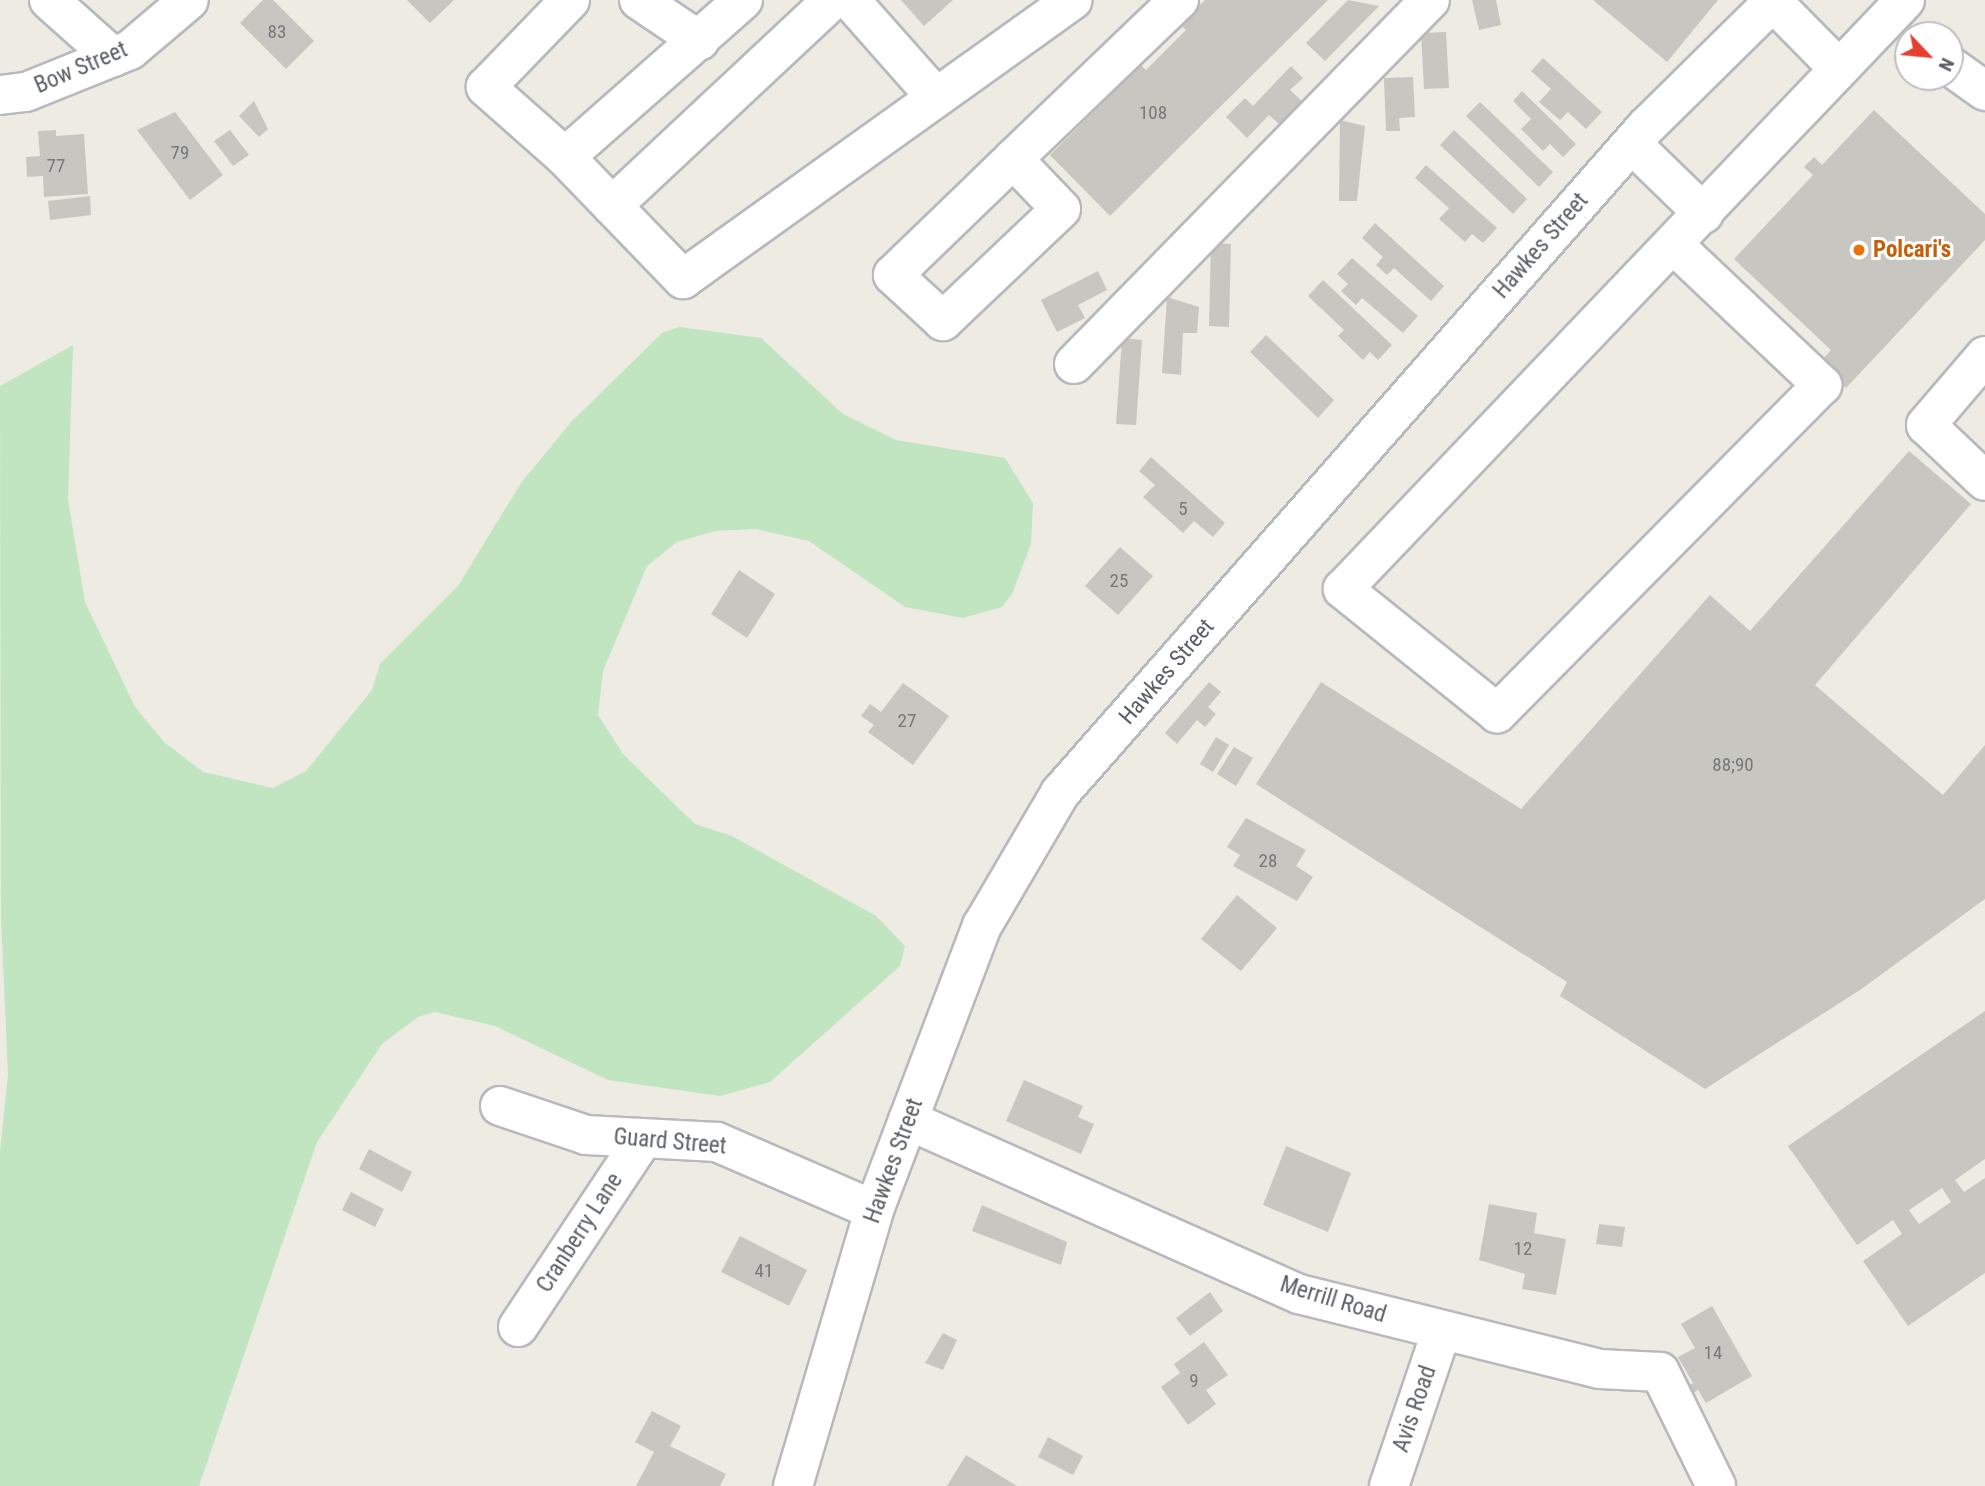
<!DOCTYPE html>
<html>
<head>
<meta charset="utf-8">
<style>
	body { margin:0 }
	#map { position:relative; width:1985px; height:1486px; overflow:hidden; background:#eeebe3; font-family:"Roboto Condensed",sans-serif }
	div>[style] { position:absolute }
	.green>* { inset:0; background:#c0e5c0 }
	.building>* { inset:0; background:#c8c6c0 }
	.roads { filter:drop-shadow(2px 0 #b6b9bd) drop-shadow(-2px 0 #b6b9bd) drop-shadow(0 2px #b6b9bd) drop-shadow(0 -2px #b6b9bd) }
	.minor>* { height:38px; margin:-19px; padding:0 19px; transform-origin:19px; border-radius:19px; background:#fff }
	.dots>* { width:19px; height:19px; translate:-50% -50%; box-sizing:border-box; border:4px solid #fff; border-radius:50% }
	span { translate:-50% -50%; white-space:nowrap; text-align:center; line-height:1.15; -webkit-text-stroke:6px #fff; paint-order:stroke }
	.number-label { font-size:19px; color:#76797a }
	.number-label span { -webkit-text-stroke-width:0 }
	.street-label { font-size:23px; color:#5b5f63 }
	.food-label { font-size:23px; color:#c56008; font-weight:700 }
	.left { translate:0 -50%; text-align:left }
	.north { position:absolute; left:1894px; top:21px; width:70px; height:70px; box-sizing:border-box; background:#fff; border:2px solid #bdbfc1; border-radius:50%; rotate:116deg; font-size:19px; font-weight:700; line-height:28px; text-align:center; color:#5b5f63 }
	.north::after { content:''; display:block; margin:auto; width:24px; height:32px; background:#e53f32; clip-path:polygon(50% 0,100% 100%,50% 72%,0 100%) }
</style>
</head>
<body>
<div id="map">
	<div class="green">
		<div style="clip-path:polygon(679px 327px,761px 338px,843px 414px,896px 440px,1005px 458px,1033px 503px,1031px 544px,1012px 594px,1002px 607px,963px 618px,905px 607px,809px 541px,755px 529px,715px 531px,677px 542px,647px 566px,603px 671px,598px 715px,623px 754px,695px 824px,732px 836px,876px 916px,905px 946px,900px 966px,770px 1082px,720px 1096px,608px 1080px,495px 1026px,435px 1012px,418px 1017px,382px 1044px,317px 1142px,199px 1486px,0 1486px,0 1152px,8px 1074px,1px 919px,0 386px,73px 345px,68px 500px,85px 602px,135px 707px,164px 742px,203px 772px,273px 788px,306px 771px,372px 690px,380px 664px,458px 586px,521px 483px,571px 422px,662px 333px)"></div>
	</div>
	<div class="building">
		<div style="clip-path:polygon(263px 0,273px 0,314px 41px,286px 69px,240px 23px)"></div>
		<div style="clip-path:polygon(407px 0,454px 0,430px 23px)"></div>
		<div style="clip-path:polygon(901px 0,953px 0,924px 26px)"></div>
		<div style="clip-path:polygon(1205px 0,1328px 0,1110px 216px,1050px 155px,1141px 65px,1146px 70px,1186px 30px,1180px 24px)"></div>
		<div style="clip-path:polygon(1348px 0,1379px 6px,1325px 61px,1306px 43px)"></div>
		<div style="clip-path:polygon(1472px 0,1496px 0,1501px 25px,1479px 30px)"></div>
		<div style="clip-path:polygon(1593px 0,1718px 0,1667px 62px)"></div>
		<div style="clip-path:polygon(1446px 32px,1449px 88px,1424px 89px,1421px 33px)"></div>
		<div style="clip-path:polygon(1543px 58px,1602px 112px,1586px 129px,1568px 112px,1560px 120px,1539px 102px,1551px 89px,1531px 71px)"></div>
		<div style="clip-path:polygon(1291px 66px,1303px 78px,1290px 90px,1303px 102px,1280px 125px,1269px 115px,1247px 138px,1226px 117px,1245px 98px,1253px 106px)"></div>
		<div style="clip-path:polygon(1413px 77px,1415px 117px,1399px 118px,1400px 131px,1386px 131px,1384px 78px)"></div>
		<div style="clip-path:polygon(1522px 91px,1576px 144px,1563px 157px,1550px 144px,1543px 151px,1521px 129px,1531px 119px,1513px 101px)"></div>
		<div style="clip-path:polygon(254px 101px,268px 129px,259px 137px,239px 116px)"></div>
		<div style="clip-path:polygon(1480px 102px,1553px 172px,1539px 187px,1466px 116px)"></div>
		<div style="clip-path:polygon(1874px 110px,1985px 214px,1985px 240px,1846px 388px,1819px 363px,1831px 350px,1734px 259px,1813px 175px,1804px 167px,1814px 157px,1822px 165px)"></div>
		<div style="clip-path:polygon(175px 112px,223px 175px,190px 200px,137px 130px)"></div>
		<div style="clip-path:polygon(1340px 120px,1365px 126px,1357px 201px,1339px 201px)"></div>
		<div style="clip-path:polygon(56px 130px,56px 136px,84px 134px,88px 194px,44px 197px,43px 176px,27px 177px,26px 157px,40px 156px,38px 131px)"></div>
		<div style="clip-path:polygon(230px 130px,249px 155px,233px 166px,214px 141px)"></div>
		<div style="clip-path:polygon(1454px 130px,1527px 199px,1513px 214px,1440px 145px)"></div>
		<div style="clip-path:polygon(1426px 165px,1497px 228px,1483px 243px,1472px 234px,1465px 242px,1439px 219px,1449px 208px,1415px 178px)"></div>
		<div style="clip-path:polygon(90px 196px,91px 215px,50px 220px,48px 201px)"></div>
		<div style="clip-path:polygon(1375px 223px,1444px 286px,1431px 301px,1394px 268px,1387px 275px,1376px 265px,1383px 257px,1362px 238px)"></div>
		<div style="clip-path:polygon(1211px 243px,1231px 244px,1229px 327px,1209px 326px)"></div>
		<div style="clip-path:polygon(1352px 258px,1418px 316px,1403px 333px,1362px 298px,1356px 305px,1341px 291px,1348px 284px,1337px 274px)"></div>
		<div style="clip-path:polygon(1098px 271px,1107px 290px,1078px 305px,1085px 318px,1057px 332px,1041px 300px)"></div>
		<div style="clip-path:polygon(1323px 280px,1392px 345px,1378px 360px,1370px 352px,1363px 360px,1338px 336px,1344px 330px,1308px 296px)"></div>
		<div style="clip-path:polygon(1167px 297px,1199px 307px,1197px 333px,1183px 333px,1181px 375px,1162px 373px)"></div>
		<div style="clip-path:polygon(1266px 335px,1334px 400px,1318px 418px,1250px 352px)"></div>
		<div style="clip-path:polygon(1122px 338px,1142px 340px,1136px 425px,1116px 424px)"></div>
		<div style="clip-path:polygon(1909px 451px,1971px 504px,1815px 685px,1943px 795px,1985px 745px,1985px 899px,1860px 990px,1705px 1089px,1560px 996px,1567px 982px,1256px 784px,1321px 682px,1521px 809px,1710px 595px,1750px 631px)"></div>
		<div style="clip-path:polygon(1151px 457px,1225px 523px,1213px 537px,1194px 521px,1183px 533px,1143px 497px,1155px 485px,1139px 471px)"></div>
		<div style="clip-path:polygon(1120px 547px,1153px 576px,1118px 615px,1085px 586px)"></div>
		<div style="clip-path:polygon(739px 570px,775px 594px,747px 638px,711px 614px)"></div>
		<div style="clip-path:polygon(1209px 682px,1221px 692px,1208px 707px,1216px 714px,1205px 727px,1197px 720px,1177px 744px,1165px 733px)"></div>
		<div style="clip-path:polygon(903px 683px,949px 716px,913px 765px,868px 732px,874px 725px,861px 716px,870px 704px,881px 712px)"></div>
		<div style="clip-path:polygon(1216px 737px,1229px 745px,1213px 772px,1200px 764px)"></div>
		<div style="clip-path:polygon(1234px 747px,1253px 758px,1236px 786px,1217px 774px)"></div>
		<div style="clip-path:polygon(1246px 818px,1306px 850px,1296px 866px,1313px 877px,1297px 901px,1233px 866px,1240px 855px,1227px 847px)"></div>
		<div style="clip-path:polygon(1237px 895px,1277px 928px,1241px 971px,1201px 939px)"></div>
		<div style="clip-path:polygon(evenodd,1985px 1011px,1985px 1159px,1955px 1180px,1964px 1192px,1985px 1178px,1985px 1273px,1908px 1326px,1863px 1261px,1902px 1234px,1893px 1220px,1857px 1245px,1788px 1146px,1985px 1011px,1942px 1188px,1951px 1202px,1919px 1224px,1909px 1210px,1942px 1188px)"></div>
		<div style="clip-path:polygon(1024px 1080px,1083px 1106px,1078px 1117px,1094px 1124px,1081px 1154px,1006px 1121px)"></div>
		<div style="clip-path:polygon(1286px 1146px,1351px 1173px,1328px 1232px,1263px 1205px)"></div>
		<div style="clip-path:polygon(369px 1149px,412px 1172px,402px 1192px,359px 1169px)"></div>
		<div style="clip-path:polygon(351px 1192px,384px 1209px,375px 1227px,342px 1210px)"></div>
		<div style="clip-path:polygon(1489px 1204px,1537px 1213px,1534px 1233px,1566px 1239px,1556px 1295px,1522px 1289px,1525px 1274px,1479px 1260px)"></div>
		<div style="clip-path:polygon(982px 1205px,1067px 1242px,1061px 1265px,972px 1231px)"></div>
		<div style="clip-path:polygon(1599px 1224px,1625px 1227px,1622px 1247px,1596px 1244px)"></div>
		<div style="clip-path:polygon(740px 1236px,807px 1270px,789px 1306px,721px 1272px)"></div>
		<div style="clip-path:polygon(1210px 1292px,1223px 1311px,1190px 1336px,1176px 1318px)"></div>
		<div style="clip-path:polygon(1712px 1306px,1752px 1376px,1706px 1403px,1698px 1390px,1690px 1395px,1685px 1388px,1693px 1383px,1678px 1357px,1695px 1348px,1681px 1324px)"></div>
		<div style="clip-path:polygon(943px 1333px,957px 1340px,943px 1370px,925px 1363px)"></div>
		<div style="clip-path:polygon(1204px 1342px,1228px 1375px,1206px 1390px,1216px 1404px,1188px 1425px,1161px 1387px,1180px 1373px,1174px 1364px)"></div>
		<div style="clip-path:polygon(652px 1411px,681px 1426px,670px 1446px,726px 1474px,720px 1486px,636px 1486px,654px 1452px,635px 1442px)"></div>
		<div style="clip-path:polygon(1048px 1437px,1083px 1456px,1073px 1475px,1038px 1457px)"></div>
		<div style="clip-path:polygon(966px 1455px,1017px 1486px,947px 1486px)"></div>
	</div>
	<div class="roads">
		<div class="minor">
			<div style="left:49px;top:0;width:86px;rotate:41.7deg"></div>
			<div style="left:639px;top:0;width:73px;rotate:33.9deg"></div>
			<div style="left:743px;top:0;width:237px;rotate:138.6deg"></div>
			<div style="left:565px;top:157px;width:170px;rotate:46deg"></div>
			<div style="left:683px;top:279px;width:479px;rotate:-35.6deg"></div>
			<div style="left:850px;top:0;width:127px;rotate:48.5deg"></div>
			<div style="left:1773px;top:2px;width:94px;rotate:45.4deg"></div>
			<div style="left:1950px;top:66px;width:43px;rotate:35.5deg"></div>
			<div style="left:0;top:95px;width:26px;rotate:-7deg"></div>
			<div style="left:26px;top:92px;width:112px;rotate:-22deg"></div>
			<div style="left:130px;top:50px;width:77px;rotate:-40.3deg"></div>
			<div style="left:1632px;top:144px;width:100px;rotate:44.2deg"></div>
			<div style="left:565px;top:157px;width:106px;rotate:-138.5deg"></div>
			<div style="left:486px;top:87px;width:121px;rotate:-46deg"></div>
			<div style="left:1013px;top:159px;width:69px;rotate:46.2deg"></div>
			<div style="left:1061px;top:209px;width:163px;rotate:136.5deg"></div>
			<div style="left:943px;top:321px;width:68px;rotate:-137.4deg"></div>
			<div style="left:893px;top:275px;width:167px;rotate:-44deg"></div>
			<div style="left:1013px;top:159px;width:230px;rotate:-43.8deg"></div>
			<div style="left:612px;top:206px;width:301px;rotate:-43.1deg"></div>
			<div style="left:1674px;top:245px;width:204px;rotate:43.4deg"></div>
			<div style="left:1822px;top:385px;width:462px;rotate:134.7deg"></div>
			<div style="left:1497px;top:713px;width:198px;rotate:-141.2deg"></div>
			<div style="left:1343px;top:589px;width:814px;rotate:-46.34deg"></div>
			<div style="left:1985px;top:356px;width:91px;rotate:130.5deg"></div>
			<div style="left:1926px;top:425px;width:81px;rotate:43.5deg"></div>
			<div style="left:1074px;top:364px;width:509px;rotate:-45.64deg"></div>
			<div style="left:500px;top:1106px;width:91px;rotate:18.6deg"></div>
			<div style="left:586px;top:1135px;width:131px;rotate:3.1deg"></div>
			<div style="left:717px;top:1142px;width:171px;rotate:23.4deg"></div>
			<div style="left:908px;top:1120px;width:428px;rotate:24deg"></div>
			<div style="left:1299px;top:1294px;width:310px;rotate:14deg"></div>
			<div style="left:1600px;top:1369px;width:60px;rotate:2.9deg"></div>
			<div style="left:1660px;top:1372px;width:127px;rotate:63.8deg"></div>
			<div style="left:518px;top:1327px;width:226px;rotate:-56.4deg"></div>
			<div style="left:793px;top:1486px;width:288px;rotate:-73.6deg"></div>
			<div style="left:874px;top:1210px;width:304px;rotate:-69.2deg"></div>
			<div style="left:982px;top:926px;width:154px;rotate:-59.6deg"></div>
			<div style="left:1060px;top:793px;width:887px;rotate:-48.66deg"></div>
			<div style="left:1646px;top:127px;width:181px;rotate:-44.6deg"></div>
			<div style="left:1389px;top:1486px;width:163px;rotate:-71.3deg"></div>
		</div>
	</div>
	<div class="dots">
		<div style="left:1859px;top:250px;background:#e8710a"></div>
	</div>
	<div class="number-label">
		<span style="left:277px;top:32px">83</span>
		<span style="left:1153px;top:113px">108</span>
		<span style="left:180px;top:153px">79</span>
		<span style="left:56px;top:166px">77</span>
		<span style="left:1183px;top:509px">5</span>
		<span style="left:1119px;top:581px">25</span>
		<span style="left:907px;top:721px">27</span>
		<span style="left:1733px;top:765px">88;90</span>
		<span style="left:1268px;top:861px">28</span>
		<span style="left:1523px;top:1249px">12</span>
		<span style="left:764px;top:1271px">41</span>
		<span style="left:1713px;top:1353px">14</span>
		<span style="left:1194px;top:1381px">9</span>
	</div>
	<div class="street-label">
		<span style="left:81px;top:68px;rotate:-23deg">Bow Street</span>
		<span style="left:1541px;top:246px;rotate:-49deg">Hawkes Street</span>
		<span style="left:1167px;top:672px;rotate:-49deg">Hawkes Street</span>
		<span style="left:670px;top:1142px;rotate:5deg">Guard Street</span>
		<span style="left:894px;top:1161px;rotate:-70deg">Hawkes Street</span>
		<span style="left:580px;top:1233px;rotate:-57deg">Cranberry Lane</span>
		<span style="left:1333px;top:1300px;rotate:17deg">Merrill Road</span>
		<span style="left:1415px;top:1409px;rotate:-71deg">Avis Road</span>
	</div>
	<div class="food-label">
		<span class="left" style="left:1873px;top:250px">Polcari's</span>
	</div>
	<div class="north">N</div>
</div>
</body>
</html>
